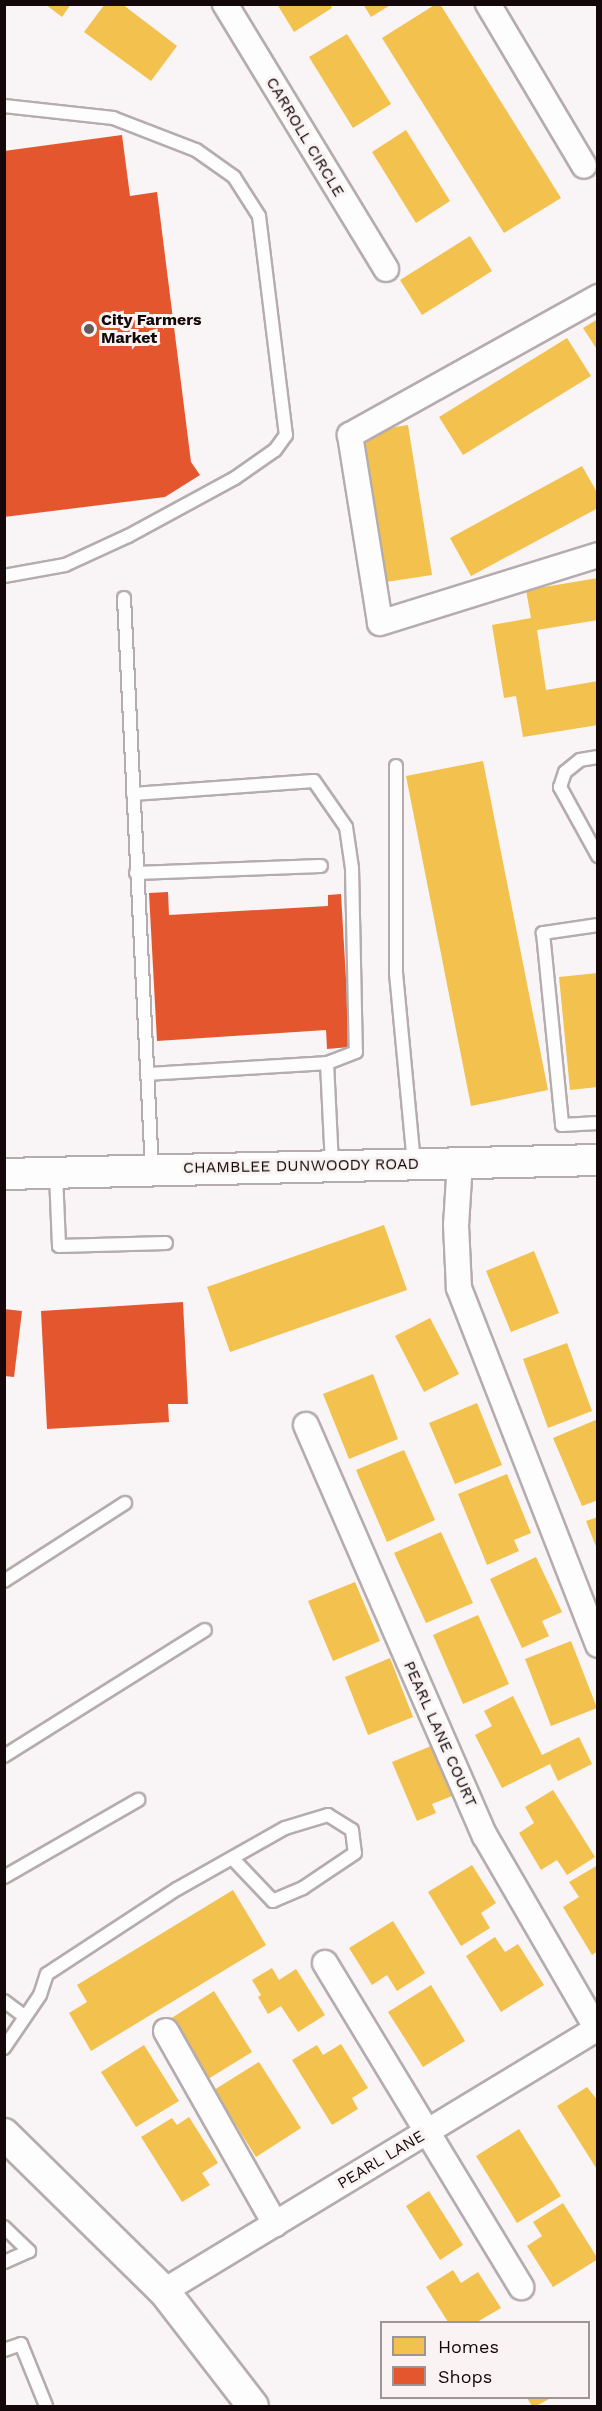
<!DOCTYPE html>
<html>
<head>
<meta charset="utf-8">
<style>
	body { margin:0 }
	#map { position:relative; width:602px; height:2411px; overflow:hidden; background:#f9f4f5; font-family:"Work Sans",sans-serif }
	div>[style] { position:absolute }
	.homes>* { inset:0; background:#f2c14e }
	.shops>* { inset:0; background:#e4572e }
	.roads { filter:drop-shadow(2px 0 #b5acae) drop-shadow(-2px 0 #b5acae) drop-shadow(0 2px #b5acae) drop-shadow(0 -2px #b5acae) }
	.service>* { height:12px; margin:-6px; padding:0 6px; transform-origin:6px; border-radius:6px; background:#fefdfe }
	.minor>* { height:24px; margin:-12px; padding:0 12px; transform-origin:12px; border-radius:12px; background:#fefdfe }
	.tertiary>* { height:30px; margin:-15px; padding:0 15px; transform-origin:15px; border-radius:15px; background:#fefdfe }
	.dots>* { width:16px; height:16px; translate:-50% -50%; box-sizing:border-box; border:3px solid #faf3f4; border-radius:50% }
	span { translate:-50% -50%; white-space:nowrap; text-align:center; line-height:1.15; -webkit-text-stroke:6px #faf3f4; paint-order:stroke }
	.street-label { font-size:16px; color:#14080a }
	.poi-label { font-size:16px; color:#14080a; font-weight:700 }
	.left { translate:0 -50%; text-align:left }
	.frame { position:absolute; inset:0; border:6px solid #14080a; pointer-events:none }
	.legend { position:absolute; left:380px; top:2321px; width:210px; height:78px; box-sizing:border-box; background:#faf3f4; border:2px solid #9e9596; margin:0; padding:8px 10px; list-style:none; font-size:18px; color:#14080a }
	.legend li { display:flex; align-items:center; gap:12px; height:30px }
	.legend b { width:30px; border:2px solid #9e9596 }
</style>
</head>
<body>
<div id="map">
	<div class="homes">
		<div style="clip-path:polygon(45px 4px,71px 4px,62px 17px)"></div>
		<div style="clip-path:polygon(105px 4px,122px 4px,177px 46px,151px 81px,84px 32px)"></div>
		<div style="clip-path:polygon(277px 4px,330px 4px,332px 8px,294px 32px)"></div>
		<div style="clip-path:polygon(363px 4px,392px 4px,371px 17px)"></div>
		<div style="clip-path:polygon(436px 4px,440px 4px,561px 198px,504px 233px,382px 38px)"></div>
		<div style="clip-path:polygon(347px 34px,391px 104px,353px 128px,309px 57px)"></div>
		<div style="clip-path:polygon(406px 130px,450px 201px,416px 223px,372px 152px)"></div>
		<div style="clip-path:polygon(470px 236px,492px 271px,422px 315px,400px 280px)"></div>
		<div style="clip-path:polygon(598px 319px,598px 351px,583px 328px)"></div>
		<div style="clip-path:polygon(567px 338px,591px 376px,463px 455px,439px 417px)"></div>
		<div style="clip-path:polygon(408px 425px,432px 575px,386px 582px,363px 432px)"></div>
		<div style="clip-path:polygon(582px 466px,598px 494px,598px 508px,471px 576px,450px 538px)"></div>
		<div style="clip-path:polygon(598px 578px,598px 620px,537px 630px,546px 690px,598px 681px,598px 725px,523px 737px,516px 696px,504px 698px,492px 625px,531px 618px,526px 590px)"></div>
		<div style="clip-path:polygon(483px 761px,548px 1090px,471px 1106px,406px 776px)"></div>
		<div style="clip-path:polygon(598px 973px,598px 1087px,570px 1090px,559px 977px)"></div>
		<div style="clip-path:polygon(384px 1225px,407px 1290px,230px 1352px,207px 1287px)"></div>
		<div style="clip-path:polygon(534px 1251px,559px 1313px,511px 1332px,486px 1271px)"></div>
		<div style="clip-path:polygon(430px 1318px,459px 1374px,424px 1392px,395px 1336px)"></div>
		<div style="clip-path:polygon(567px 1343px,592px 1411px,548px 1428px,523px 1359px)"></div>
		<div style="clip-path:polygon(373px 1374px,398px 1439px,349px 1459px,323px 1394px)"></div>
		<div style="clip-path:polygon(477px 1403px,502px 1465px,455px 1484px,429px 1423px)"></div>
		<div style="clip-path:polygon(598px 1419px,598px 1500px,582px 1506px,553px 1438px)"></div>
		<div style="clip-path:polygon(404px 1450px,435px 1520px,387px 1542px,356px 1470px)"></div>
		<div style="clip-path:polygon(507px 1474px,531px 1533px,514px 1540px,519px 1551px,487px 1565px,458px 1494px)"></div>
		<div style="clip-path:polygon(598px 1517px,598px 1549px,597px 1549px,586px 1521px)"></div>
		<div style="clip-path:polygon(441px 1532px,473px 1603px,426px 1623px,394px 1553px)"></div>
		<div style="clip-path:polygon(536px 1557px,562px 1612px,542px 1621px,549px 1636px,522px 1648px,490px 1579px)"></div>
		<div style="clip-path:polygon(355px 1582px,380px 1641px,333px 1661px,308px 1601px)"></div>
		<div style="clip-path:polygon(478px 1615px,509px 1684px,463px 1704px,433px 1635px)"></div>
		<div style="clip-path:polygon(571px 1641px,597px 1708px,551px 1726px,525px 1659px)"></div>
		<div style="clip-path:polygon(390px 1658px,413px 1717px,368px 1735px,345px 1677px)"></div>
		<div style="clip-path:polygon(513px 1696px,542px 1755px,579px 1737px,592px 1764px,558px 1781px,550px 1764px,502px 1788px,475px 1735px,492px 1726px,484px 1711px)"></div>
		<div style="clip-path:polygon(431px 1746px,452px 1796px,432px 1804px,436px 1813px,417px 1821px,392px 1762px)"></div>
		<div style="clip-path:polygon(553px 1790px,595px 1857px,567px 1875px,557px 1860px,541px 1870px,519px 1833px,534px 1823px,525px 1807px)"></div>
		<div style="clip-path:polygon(472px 1865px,496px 1903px,481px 1913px,490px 1928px,461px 1946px,428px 1892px)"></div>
		<div style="clip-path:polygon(598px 1865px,598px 1951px,592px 1955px,563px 1907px,579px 1897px,569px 1882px)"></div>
		<div style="clip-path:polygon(233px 1890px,266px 1945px,91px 2051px,69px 2013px,87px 2002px,77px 1985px)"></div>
		<div style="clip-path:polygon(393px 1921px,425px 1973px,397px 1991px,387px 1975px,372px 1985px,349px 1948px)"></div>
		<div style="clip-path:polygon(495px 1937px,505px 1952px,518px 1944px,544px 1985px,501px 2012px,466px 1956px)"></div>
		<div style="clip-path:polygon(272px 1968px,279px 1980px,296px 1969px,325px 2015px,298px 2032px,281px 2006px,268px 2014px,258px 1997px,261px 1995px,252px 1980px)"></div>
		<div style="clip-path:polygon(431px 1985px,465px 2041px,423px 2067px,388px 2012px)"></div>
		<div style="clip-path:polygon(214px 1991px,252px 2052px,208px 2079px,170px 2019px)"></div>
		<div style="clip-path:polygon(341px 2044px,368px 2088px,352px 2098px,358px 2109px,332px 2125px,292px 2060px,317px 2045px,323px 2055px)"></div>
		<div style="clip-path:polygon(144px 2045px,179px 2101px,136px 2127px,101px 2072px)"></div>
		<div style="clip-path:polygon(259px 2062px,301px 2128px,256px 2157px,214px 2090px)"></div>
		<div style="clip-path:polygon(587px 2087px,598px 2101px,598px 2171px,557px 2106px)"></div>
		<div style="clip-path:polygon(189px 2117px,218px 2163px,202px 2173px,210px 2185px,182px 2202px,141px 2137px,172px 2118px,177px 2125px)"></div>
		<div style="clip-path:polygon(519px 2129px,561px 2196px,517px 2223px,476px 2156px)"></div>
		<div style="clip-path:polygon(429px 2191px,463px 2245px,440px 2260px,406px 2206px)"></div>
		<div style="clip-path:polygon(563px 2203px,598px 2259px,553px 2287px,527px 2246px,542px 2236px,533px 2222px)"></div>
		<div style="clip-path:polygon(453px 2270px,461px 2283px,478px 2272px,501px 2308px,477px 2322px,448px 2322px,426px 2287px)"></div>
		<div style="clip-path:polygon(527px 2398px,551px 2398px,536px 2406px,532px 2406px)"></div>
	</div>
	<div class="shops">
		<div style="clip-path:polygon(122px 135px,130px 196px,157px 192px,191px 462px,200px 475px,165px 497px,4px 517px,4px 151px)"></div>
		<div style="clip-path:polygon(168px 892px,169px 915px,328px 906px,328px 895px,341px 894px,350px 1047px,327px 1049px,326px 1030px,157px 1041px,149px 893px)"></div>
		<div style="clip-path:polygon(183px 1302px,188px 1404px,168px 1404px,169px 1422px,47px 1429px,41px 1311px)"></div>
		<div style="clip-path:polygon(4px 1309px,22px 1311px,14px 1377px,4px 1376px)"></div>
	</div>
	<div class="roads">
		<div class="service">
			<div style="left:4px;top:106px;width:110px;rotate:6.3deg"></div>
			<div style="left:113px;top:118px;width:89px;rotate:21.1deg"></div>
			<div style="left:196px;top:150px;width:47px;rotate:35.4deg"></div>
			<div style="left:234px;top:177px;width:46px;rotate:57.3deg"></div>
			<div style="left:259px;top:216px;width:221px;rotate:83deg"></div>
			<div style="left:286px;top:435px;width:19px;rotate:126deg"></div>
			<div style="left:275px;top:450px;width:49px;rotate:145deg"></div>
			<div style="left:235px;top:478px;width:122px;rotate:151.5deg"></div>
			<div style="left:128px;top:536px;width:69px;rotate:155.3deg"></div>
			<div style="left:65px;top:565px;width:62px;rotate:169.8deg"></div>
			<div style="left:124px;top:598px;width:573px;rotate:87.2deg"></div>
			<div style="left:598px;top:757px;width:18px;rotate:171deg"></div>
			<div style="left:580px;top:760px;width:19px;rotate:141deg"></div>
			<div style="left:565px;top:772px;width:16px;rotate:108deg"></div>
			<div style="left:560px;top:787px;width:79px;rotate:61.2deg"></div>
			<div style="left:396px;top:766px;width:207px;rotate:90deg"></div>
			<div style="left:396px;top:973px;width:191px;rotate:84.6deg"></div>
			<div style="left:133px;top:794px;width:181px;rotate:-4.1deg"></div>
			<div style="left:314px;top:781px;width:56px;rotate:55.2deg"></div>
			<div style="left:346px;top:827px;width:41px;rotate:81.7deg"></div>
			<div style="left:352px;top:868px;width:184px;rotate:88.8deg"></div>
			<div style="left:356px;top:1052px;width:31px;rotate:159deg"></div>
			<div style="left:136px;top:873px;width:185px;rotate:-2.2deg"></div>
			<div style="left:598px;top:925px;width:56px;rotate:171.7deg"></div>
			<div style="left:543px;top:933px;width:193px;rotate:84.3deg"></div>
			<div style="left:562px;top:1125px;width:36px;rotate:-3deg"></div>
			<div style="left:147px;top:1074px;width:180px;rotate:-3.5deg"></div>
			<div style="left:327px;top:1063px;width:102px;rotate:87.2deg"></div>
			<div style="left:56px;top:1174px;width:72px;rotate:87.6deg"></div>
			<div style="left:59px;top:1246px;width:107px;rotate:-1.6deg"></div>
			<div style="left:4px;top:1581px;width:144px;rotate:-32.8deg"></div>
			<div style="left:4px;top:1756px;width:237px;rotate:-32.1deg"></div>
			<div style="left:4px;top:1877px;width:155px;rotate:-29.9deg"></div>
			<div style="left:4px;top:2001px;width:26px;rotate:37deg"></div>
			<div style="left:4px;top:2048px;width:64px;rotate:-55.8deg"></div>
			<div style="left:40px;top:1995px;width:22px;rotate:-72deg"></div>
			<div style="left:47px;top:1974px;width:155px;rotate:-33.2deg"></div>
			<div style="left:177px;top:1889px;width:124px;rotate:-29.5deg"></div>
			<div style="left:285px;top:1828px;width:45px;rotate:-16.8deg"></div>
			<div style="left:328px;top:1815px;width:28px;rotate:32deg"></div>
			<div style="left:352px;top:1830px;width:23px;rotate:83deg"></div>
			<div style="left:355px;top:1853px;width:63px;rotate:146.1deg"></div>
			<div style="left:303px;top:1888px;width:33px;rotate:157deg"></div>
			<div style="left:273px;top:1901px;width:58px;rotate:-133.6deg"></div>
			<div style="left:4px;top:2227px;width:35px;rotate:44deg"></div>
			<div style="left:29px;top:2251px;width:27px;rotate:156deg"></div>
			<div style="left:4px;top:2350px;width:18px;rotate:-19deg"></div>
			<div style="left:21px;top:2344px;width:67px;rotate:68deg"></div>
		</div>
		<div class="minor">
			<div style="left:225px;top:4px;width:310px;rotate:58.7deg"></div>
			<div style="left:488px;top:4px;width:188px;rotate:59.3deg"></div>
			<div style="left:598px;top:297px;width:284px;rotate:150.9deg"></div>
			<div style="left:350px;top:435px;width:190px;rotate:80.9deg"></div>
			<div style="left:380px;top:623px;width:228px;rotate:-17.3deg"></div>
			<div style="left:460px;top:1162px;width:63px;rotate:93.6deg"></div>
			<div style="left:456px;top:1225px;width:63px;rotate:87.3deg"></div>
			<div style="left:459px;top:1288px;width:383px;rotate:68.7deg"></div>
			<div style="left:306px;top:1425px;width:448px;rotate:66.5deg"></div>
			<div style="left:485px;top:1836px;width:225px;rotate:59.9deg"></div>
			<div style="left:325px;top:1963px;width:379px;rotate:58.8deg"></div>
			<div style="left:166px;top:2031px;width:222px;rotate:60.5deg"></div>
			<div style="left:164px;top:2291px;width:507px;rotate:-31.22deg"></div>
		</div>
		<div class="tertiary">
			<div style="left:4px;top:1174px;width:594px;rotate:-1.35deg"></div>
			<div style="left:4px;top:2134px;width:224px;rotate:44.5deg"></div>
			<div style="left:164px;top:2291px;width:145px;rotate:52.3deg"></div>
		</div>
	</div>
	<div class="dots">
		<div style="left:89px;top:329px;background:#645b5c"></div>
	</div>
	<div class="street-label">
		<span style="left:305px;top:137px;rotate:59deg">CARROLL CIRCLE</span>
		<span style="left:301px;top:1166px;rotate:-1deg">CHAMBLEE DUNWOODY ROAD</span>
		<span style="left:440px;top:1734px;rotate:66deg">PEARL LANE COURT</span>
		<span style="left:381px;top:2160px;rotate:-31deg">PEARL LANE</span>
	</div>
	<div class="poi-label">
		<span class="left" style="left:101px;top:329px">City Farmers<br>Market</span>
	</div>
	<div class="frame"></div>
	<ul class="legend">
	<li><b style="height:16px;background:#f2c14e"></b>Homes</li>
	<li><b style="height:16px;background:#e4572e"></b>Shops</li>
	</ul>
</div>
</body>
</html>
